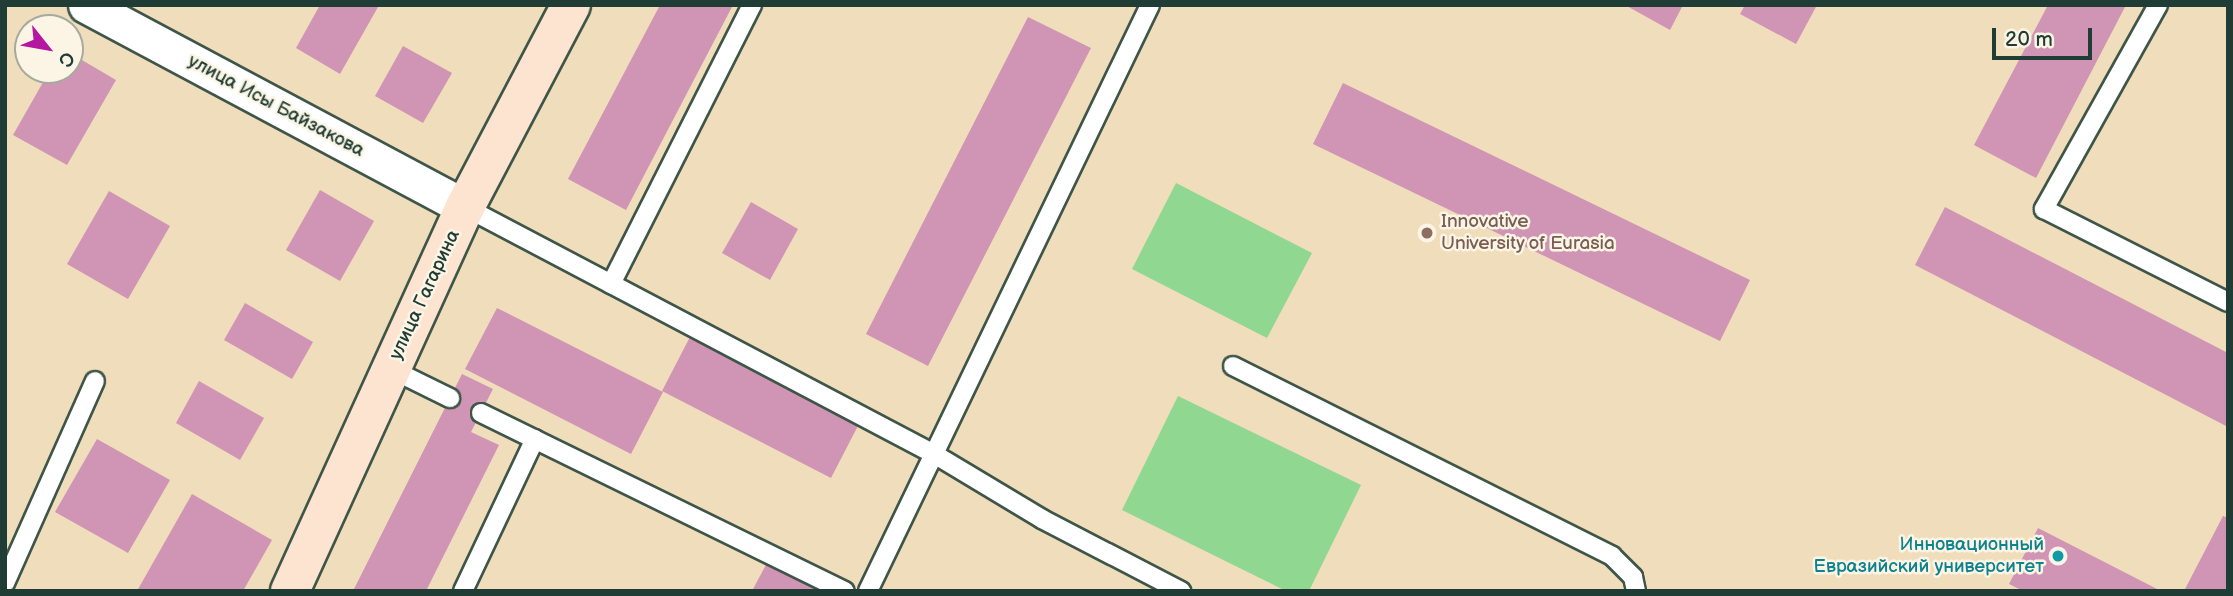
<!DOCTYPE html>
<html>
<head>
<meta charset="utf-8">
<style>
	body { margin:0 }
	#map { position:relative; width:2233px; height:596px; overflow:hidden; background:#efddbb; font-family:"Balsamiq Sans",sans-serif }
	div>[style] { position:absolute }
	.green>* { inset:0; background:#90d791 }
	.building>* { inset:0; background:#d095b5 }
	.roads { filter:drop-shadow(2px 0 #3e5548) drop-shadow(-2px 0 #3e5548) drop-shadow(0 2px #3e5548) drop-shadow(0 -2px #3e5548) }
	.lane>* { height:18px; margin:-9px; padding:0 9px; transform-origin:9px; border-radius:9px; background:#fff }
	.street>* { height:35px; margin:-17.5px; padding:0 17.5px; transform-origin:17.5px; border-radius:17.5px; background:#fff }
	.secondary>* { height:38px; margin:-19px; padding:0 19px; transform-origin:19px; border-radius:19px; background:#fde4d0 }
	.dots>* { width:19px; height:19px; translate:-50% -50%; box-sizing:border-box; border:4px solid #fcf5e5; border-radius:50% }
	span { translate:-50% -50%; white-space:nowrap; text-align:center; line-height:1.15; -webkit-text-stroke:5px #fcf5e5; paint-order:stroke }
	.street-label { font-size:19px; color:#1f3d34 }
	.education-label { font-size:19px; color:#785e54 }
	.left { translate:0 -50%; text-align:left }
	.culture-label { font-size:19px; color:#0d838f }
	.right { translate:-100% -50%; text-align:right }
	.frame { position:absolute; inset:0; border:7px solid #1f3d34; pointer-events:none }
	.north { position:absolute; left:14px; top:14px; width:70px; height:70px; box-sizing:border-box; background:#fcf5e5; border:2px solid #a4ab9e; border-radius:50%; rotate:121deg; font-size:19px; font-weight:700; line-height:28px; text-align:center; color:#1f3d34 }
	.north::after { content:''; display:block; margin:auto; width:24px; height:32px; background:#b5179e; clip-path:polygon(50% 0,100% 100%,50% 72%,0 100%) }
	.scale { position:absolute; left:1992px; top:28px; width:100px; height:32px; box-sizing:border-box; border:4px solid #1f3d34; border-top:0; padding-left:9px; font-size:21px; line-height:24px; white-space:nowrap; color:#1f3d34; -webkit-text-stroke:5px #fcf5e5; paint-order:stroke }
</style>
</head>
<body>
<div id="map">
	<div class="green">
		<div style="clip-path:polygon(1176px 183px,1312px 253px,1267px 338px,1132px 269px)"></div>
		<div style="clip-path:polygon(1178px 396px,1361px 485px,1309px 591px,1286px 591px,1122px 510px)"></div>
	</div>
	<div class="building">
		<div style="clip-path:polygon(320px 5px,378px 7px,340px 74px,296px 48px)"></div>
		<div style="clip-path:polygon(660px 5px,733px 5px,626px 210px,568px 179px)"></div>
		<div style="clip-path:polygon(1625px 5px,1683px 5px,1670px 30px)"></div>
		<div style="clip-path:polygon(1745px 5px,1817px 5px,1796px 44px,1740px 14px)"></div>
		<div style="clip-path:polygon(2048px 5px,2126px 5px,2036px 178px,1974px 145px)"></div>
		<div style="clip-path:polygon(1028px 17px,1091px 48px,928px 366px,866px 334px)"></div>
		<div style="clip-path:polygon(403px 46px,452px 73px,423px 123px,375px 96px)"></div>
		<div style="clip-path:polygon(70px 53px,116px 80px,67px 165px,13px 135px,50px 70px,70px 70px)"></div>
		<div style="clip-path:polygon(1343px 83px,1750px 280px,1720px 341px,1313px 144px)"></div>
		<div style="clip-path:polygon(320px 190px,374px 221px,340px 281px,286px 250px)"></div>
		<div style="clip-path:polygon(109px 191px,170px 226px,128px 299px,67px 264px)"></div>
		<div style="clip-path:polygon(751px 202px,798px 229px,770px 280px,722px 253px)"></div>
		<div style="clip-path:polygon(1945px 207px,2228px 353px,2228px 427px,1915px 265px)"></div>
		<div style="clip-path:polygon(245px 303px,313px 342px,292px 379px,224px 340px)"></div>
		<div style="clip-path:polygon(497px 308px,663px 392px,631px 454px,465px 369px)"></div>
		<div style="clip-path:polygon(692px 333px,861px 420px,831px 478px,662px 391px)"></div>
		<div style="clip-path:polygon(462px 374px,493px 389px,471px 432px,499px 445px,426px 591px,353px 591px)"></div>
		<div style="clip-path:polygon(199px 381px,264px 418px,240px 460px,176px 423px)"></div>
		<div style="clip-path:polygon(97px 439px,170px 480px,128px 553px,55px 512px)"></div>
		<div style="clip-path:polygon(192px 494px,272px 540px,243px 591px,137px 591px)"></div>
		<div style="clip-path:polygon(2223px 516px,2228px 518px,2228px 591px,2184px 591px)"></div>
		<div style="clip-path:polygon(2038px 528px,2161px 591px,2023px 591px,2009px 584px)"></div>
		<div style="clip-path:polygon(768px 561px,825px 591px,752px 591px)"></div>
	</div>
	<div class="roads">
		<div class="lane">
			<div style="left:2158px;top:5px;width:234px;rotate:119.2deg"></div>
			<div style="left:2044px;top:209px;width:206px;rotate:26.8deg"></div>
			<div style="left:465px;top:207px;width:530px;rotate:27.77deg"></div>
			<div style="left:934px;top:454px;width:126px;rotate:31deg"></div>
			<div style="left:1042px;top:519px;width:157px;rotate:27.4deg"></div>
			<div style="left:611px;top:284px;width:313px;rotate:-63.2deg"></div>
			<div style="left:1233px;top:366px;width:424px;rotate:26.6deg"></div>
			<div style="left:1612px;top:556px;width:30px;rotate:45deg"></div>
			<div style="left:1633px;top:577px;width:14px;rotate:78deg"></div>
			<div style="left:391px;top:369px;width:66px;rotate:26.2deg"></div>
			<div style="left:481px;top:413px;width:405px;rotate:26.1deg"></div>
			<div style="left:5px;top:583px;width:221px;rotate:-66deg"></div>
			<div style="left:463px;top:591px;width:168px;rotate:-64.7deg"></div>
			<div style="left:868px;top:591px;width:650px;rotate:-64.3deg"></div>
		</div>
		<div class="street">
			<div style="left:86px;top:5px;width:429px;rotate:28.1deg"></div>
		</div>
		<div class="secondary">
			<div style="left:290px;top:591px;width:422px;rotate:-65.5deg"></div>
			<div style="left:465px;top:207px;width:228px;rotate:-62.3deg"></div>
		</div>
	</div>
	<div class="dots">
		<div style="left:1427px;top:233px;background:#8d6e63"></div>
		<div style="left:2058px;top:556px;background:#0f9aa8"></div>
	</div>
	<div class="street-label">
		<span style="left:276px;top:106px;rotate:28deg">улица Исы Байзакова</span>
		<span style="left:425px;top:295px;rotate:-65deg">улица Гагарина</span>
	</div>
	<div class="education-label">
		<span class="left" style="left:1441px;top:233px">Innovative<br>University of Eurasia</span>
	</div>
	<div class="culture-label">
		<span class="right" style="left:2044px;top:556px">Инновационный<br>Евразийский университет</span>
	</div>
	<div class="frame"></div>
	<div class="north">С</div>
	<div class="scale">20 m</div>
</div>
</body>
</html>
